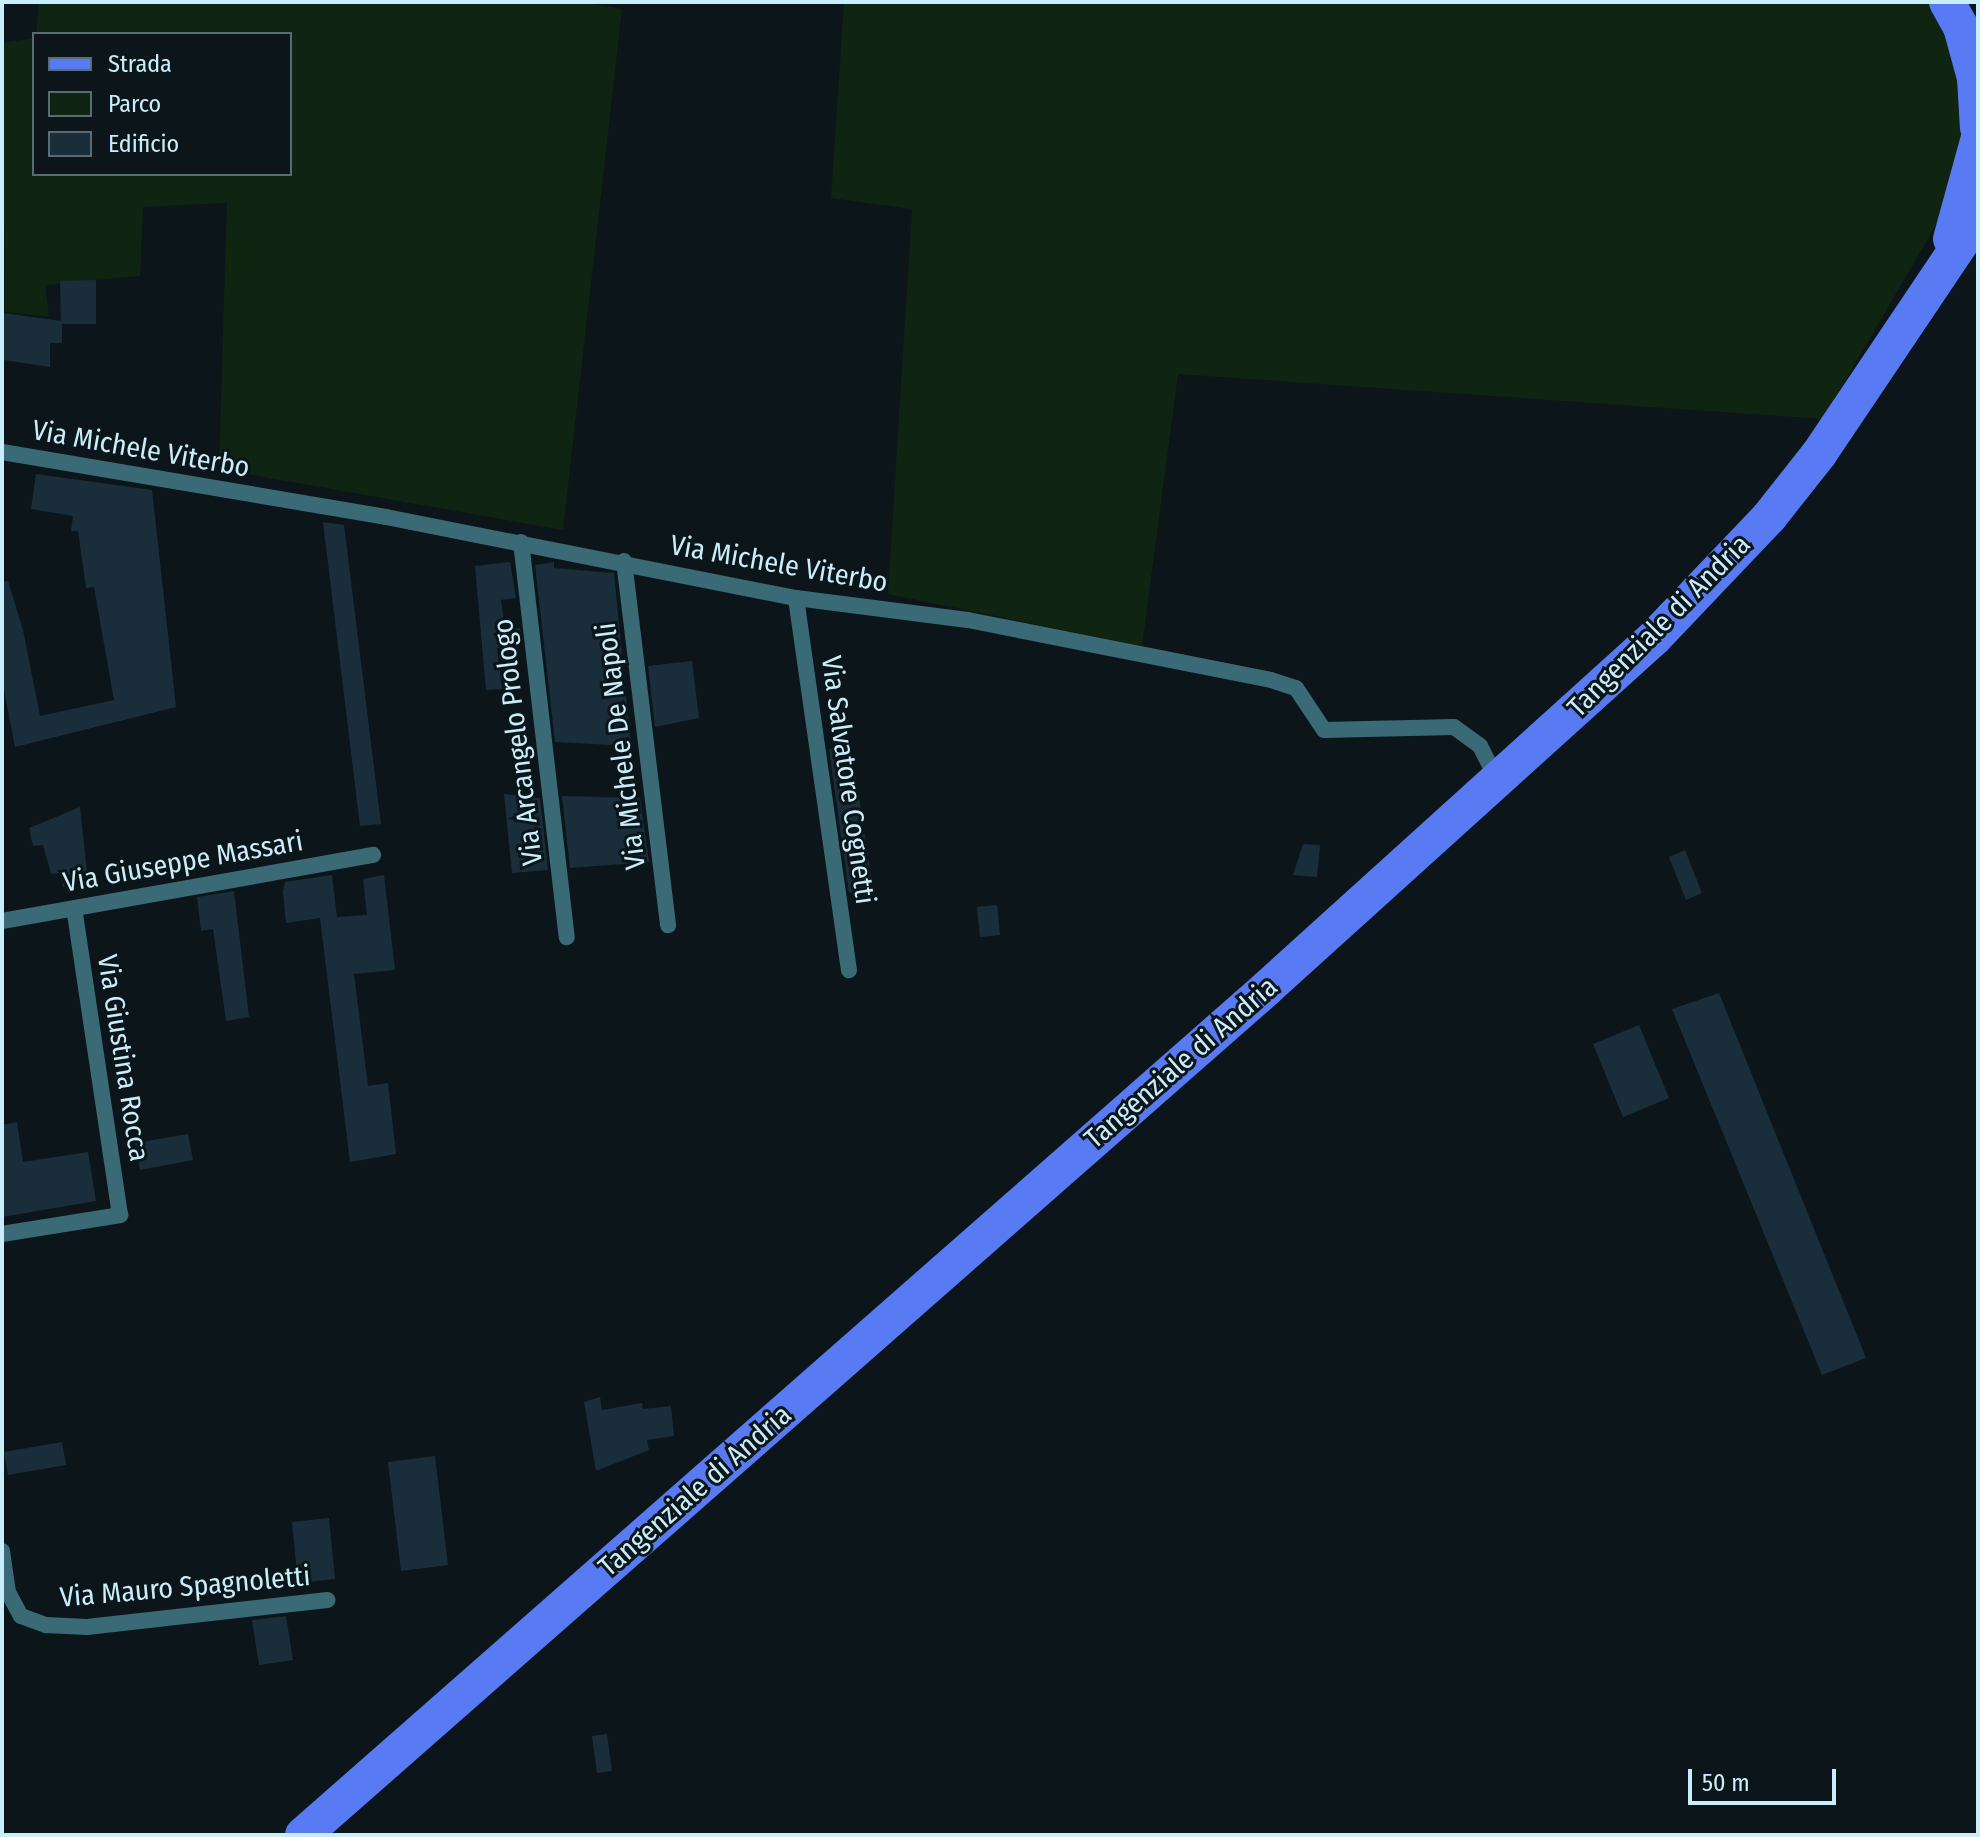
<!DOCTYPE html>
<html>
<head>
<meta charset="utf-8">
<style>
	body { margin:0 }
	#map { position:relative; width:1980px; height:1837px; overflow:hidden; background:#0c161a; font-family:"Fira Sans Condensed",sans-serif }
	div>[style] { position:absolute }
	.green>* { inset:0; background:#102412 }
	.building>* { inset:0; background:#192e3a }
	.minor>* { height:16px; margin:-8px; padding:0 8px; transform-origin:8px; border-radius:8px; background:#3a6a76 }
	.primary>* { height:36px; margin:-18px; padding:0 18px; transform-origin:18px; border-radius:18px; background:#587af3 }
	span { translate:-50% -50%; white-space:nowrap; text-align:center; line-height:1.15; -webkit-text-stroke:6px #0c161a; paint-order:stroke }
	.street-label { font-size:28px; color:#c9eefb }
	.frame { position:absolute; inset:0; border:4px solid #c9eefb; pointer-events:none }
	.legend { position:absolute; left:32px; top:32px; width:260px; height:144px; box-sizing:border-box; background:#0c161a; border:2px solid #586c74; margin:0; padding:10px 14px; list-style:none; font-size:24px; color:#c9eefb }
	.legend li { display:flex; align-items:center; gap:16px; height:40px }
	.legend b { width:40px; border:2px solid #586c74 }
	.scale { position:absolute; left:1688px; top:1769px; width:148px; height:36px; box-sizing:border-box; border:4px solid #c9eefb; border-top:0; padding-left:10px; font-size:24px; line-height:28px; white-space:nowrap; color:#c9eefb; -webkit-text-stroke:6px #0c161a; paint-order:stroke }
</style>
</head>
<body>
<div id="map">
	<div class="green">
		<div style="clip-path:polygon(39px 2px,581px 2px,622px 9px,563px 530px,219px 469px,227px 203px,143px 207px,140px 276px,45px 285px,49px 316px,5px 312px,2px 43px,34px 38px,34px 174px,290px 174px,290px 34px,36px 34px)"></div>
		<div style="clip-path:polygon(844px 2px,1938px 2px,1971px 136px,1950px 201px,1823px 419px,1178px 374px,1142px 646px,888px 594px,912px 209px,831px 198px)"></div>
	</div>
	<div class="building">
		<div style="clip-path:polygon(96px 280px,96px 324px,62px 324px,62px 343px,50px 343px,50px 367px,4px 360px,3px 313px,61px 321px,60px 281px)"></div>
		<div style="clip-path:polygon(36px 474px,152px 490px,176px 707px,15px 747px,2px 679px,2px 582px,8px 581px,23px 630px,40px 716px,114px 700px,94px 587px,86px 588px,78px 531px,71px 531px,73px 516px,31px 509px)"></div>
		<div style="clip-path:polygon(323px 522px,344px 525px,381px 824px,360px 826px)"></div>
		<div style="clip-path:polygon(510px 562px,516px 598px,501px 600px,505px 629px,520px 628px,522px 645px,497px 648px,502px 689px,486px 690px,475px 566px)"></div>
		<div style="clip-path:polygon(554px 562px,554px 568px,614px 573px,631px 746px,555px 742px,535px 565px)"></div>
		<div style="clip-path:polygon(692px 661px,699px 718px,655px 727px,648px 666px)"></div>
		<div style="clip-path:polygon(851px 745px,873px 889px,849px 893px,829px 749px)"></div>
		<div style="clip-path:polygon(504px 794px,540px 798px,548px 870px,512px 873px)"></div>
		<div style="clip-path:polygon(562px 796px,640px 798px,649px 862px,570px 868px)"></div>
		<div style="clip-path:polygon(80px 807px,88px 881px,63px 887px,61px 873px,51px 874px,43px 845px,33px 846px,29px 828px)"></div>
		<div style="clip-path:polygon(1303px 844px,1320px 845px,1317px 877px,1293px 875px)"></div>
		<div style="clip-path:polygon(1685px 850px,1702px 893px,1686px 900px,1669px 857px)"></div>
		<div style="clip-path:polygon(332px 875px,337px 917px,367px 915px,363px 879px,384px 875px,395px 970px,354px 974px,368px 1086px,388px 1083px,396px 1154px,350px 1162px,320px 918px,286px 923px,283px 892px,285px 882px)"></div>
		<div style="clip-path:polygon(234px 891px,249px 1017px,226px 1021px,213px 929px,201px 931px,197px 897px)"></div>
		<div style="clip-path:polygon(997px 905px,1000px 935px,980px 937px,977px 907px)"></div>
		<div style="clip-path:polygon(1719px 993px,1866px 1358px,1822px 1375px,1672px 1009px)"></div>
		<div style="clip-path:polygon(1639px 1025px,1669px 1098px,1623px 1117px,1593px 1044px)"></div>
		<div style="clip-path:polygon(17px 1122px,23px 1162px,88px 1152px,96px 1201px,2px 1217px,2px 1125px)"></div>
		<div style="clip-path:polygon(188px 1134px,193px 1160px,140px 1170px,135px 1143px)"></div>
		<div style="clip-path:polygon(600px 1397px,602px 1410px,642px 1403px,643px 1409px,671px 1406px,674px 1436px,647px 1440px,649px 1450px,596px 1471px,584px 1402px)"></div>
		<div style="clip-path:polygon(62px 1442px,66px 1465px,8px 1475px,4px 1452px)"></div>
		<div style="clip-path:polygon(435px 1456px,448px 1565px,401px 1571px,388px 1462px)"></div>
		<div style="clip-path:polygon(329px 1518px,335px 1579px,298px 1583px,292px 1522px)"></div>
		<div style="clip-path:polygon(286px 1616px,293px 1660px,259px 1665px,252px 1620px)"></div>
		<div style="clip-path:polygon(607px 1734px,612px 1771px,597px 1773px,592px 1736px)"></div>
	</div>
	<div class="minor">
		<div style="left:2px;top:452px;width:389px;rotate:9.6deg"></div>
		<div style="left:386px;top:517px;width:418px;rotate:11.2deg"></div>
		<div style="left:796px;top:598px;width:173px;rotate:7.3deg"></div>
		<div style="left:968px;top:620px;width:309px;rotate:11.2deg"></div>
		<div style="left:1271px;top:680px;width:26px;rotate:18deg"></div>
		<div style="left:1296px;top:688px;width:50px;rotate:56.3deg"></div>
		<div style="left:1324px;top:730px;width:130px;rotate:-1.3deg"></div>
		<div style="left:1454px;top:727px;width:32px;rotate:36deg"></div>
		<div style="left:1480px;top:746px;width:39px;rotate:63deg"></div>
		<div style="left:521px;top:542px;width:398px;rotate:83.4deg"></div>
		<div style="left:624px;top:561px;width:367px;rotate:83.1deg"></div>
		<div style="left:796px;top:598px;width:376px;rotate:81.9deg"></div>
		<div style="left:2px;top:921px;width:377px;rotate:-10.1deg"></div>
		<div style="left:2px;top:1234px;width:120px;rotate:-9.1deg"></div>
		<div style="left:120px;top:1215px;width:310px;rotate:-98.5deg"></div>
		<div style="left:2px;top:1551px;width:41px;rotate:81.7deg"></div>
		<div style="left:8px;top:1592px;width:27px;rotate:62deg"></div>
		<div style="left:21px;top:1616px;width:27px;rotate:20deg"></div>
		<div style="left:46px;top:1625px;width:41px;rotate:2.8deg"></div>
		<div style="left:87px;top:1627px;width:242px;rotate:-6.4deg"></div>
	</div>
	<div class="primary">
		<div style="left:1947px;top:2px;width:29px;rotate:61deg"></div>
		<div style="left:1961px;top:27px;width:53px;rotate:74.6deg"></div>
		<div style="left:1975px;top:78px;width:50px;rotate:86.6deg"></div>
		<div style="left:1951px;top:239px;width:102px;rotate:-74.6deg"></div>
		<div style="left:303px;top:1835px;width:1283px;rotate:-41.3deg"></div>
		<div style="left:1267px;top:988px;width:522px;rotate:-42.13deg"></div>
		<div style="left:1654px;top:638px;width:168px;rotate:-46.4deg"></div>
		<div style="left:1770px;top:516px;width:79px;rotate:-51.7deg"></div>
		<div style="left:1819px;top:454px;width:285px;rotate:-56.1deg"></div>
	</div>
	<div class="street-label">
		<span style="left:141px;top:449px;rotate:10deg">Via Michele Viterbo</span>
		<span style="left:779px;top:564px;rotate:10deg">Via Michele Viterbo</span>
		<span style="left:1659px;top:626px;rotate:-45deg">Tangenziale di Andria</span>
		<span style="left:518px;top:742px;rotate:-97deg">Via Arcangelo Prologo</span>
		<span style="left:621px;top:746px;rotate:-97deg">Via Michele De Napoli</span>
		<span style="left:848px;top:780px;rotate:82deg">Via Salvatore Cognetti</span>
		<span style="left:183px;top:862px;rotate:-10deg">Via Giuseppe Massari</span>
		<span style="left:123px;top:1058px;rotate:81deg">Via Giustina Rocca</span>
		<span style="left:1181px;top:1063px;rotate:-41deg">Tangenziale di Andria</span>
		<span style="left:695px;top:1491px;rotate:-41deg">Tangenziale di Andria</span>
		<span style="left:185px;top:1587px;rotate:-5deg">Via Mauro Spagnoletti</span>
	</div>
	<div class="frame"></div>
	<ul class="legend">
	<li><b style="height:10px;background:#587af3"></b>Strada</li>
	<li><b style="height:22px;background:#102412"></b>Parco</li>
	<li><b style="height:22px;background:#192e3a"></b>Edificio</li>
	</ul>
	<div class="scale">50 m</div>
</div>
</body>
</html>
